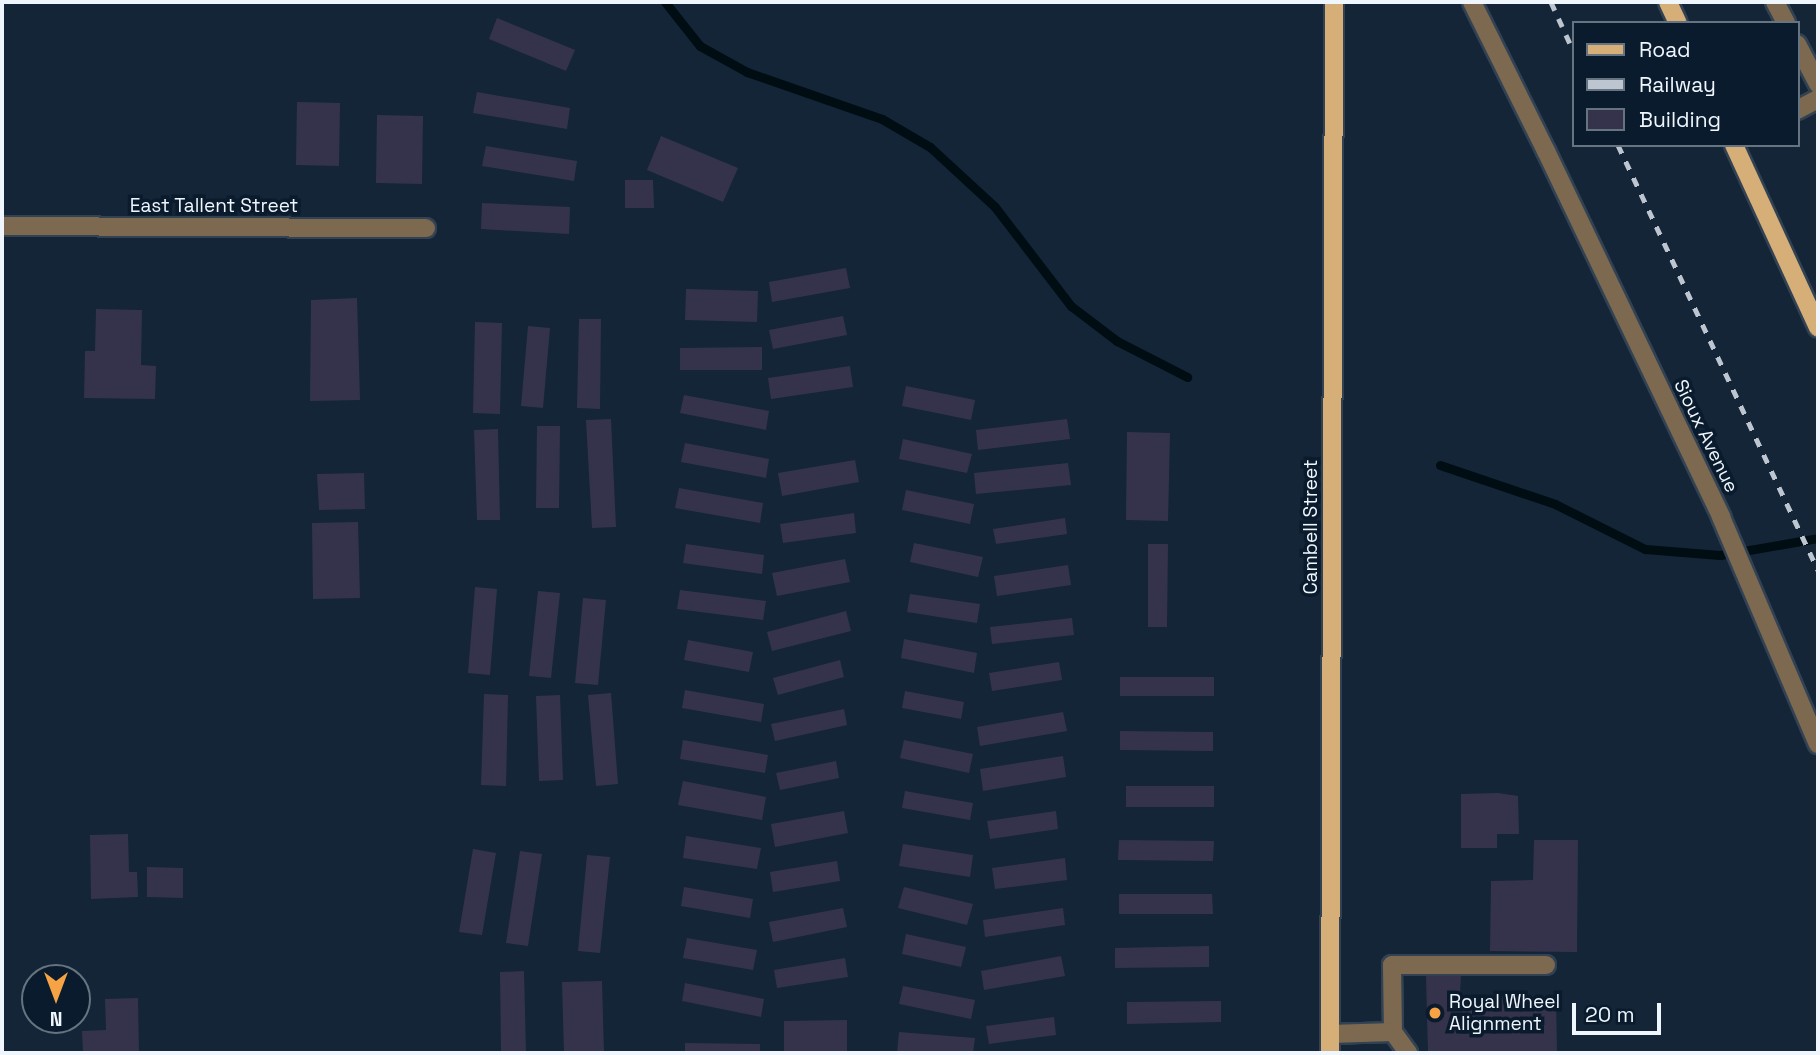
<!DOCTYPE html>
<html>
<head>
<meta charset="utf-8">
<style>
	body { margin:0 }
	#map { position:relative; width:1820px; height:1055px; overflow:hidden; background:#132537; font-family:"Space Grotesk",sans-serif }
	div>[style] { position:absolute }
	.stream>* { height:9px; margin:-4.5px; padding:0 4.5px; transform-origin:4.5px; border-radius:4.5px; background:#000d12 }
	.building>* { inset:0; background:#35334c }
	.roads { filter:drop-shadow(2px 0 #324253) drop-shadow(-2px 0 #324253) drop-shadow(0 2px #324253) drop-shadow(0 -2px #324253) }
	.service>* { height:18px; margin:-9px; padding:0 9px; transform-origin:9px; border-radius:9px; background:#7c694f }
	.minor>* { height:18px; margin:-9px; padding:0 9px; transform-origin:9px; border-radius:9px; background:#7c694f }
	.primary>* { height:18px; margin:-9px; padding:0 9px; transform-origin:9px; border-radius:9px; background:#d6ae77 }
	.rail>* { height:5px; margin-top:-2.5px; transform-origin:0; background:repeating-linear-gradient(90deg,#bdc6d0 0 9px,transparent 0 18px) }
	.dots>* { width:19px; height:19px; translate:-50% -50%; box-sizing:border-box; border:4px solid #0a1b2d; border-radius:50% }
	span { translate:-50% -50%; white-space:nowrap; text-align:center; line-height:1.15; -webkit-text-stroke:7px #0a1b2d; paint-order:stroke }
	.street-label { font-size:19px; color:#eff6fd }
	.poi-label { font-size:19px; color:#eff6fd }
	.left { translate:0 -50%; text-align:left }
	.frame { position:absolute; inset:0; border:4px solid #eff6fd; pointer-events:none }
	.legend { position:absolute; left:1572px; top:21px; width:228px; height:126px; box-sizing:border-box; background:#0a1b2d; border:2px solid #667380; margin:0; padding:9px 12px; list-style:none; font-size:21px; color:#eff6fd }
	.legend li { display:flex; align-items:center; gap:14px; height:35px }
	.legend b { width:35px; border:2px solid #667380 }
	.north { position:absolute; left:21px; top:964px; width:70px; height:70px; box-sizing:border-box; background:#0a1b2d; border:2px solid #667380; border-radius:50%; rotate:180deg; font-size:19px; font-weight:700; line-height:28px; text-align:center; color:#eff6fd }
	.north::after { content:''; display:block; margin:auto; width:24px; height:32px; background:#f5a345; clip-path:polygon(50% 0,100% 100%,50% 72%,0 100%) }
	.scale { position:absolute; left:1572px; top:1003px; width:89px; height:32px; box-sizing:border-box; border:4px solid #eff6fd; border-top:0; padding-left:9px; font-size:21px; line-height:24px; white-space:nowrap; color:#eff6fd; -webkit-text-stroke:5px #0a1b2d; paint-order:stroke }
</style>
</head>
<body>
<div id="map">
	<div class="stream">
		<div style="left:665px;top:2px;width:56px;rotate:51.5deg"></div>
		<div style="left:700px;top:46px;width:54px;rotate:29deg"></div>
		<div style="left:747px;top:72px;width:143px;rotate:19.2deg"></div>
		<div style="left:882px;top:119px;width:56px;rotate:30.3deg"></div>
		<div style="left:930px;top:147px;width:88px;rotate:42.7deg"></div>
		<div style="left:995px;top:207px;width:125px;rotate:52.5deg"></div>
		<div style="left:1071px;top:306px;width:58px;rotate:37.3deg"></div>
		<div style="left:1117px;top:341px;width:79px;rotate:27.2deg"></div>
		<div style="left:1440px;top:465px;width:121px;rotate:18.7deg"></div>
		<div style="left:1555px;top:504px;width:101px;rotate:26.6deg"></div>
		<div style="left:1645px;top:549px;width:75px;rotate:4.6deg"></div>
		<div style="left:1720px;top:555px;width:99px;rotate:-9.8deg"></div>
	</div>
	<div class="building">
		<div style="clip-path:polygon(497px 18px,575px 50px,566px 71px,489px 39px)"></div>
		<div style="clip-path:polygon(477px 92px,570px 108px,567px 129px,473px 113px)"></div>
		<div style="clip-path:polygon(297px 102px,340px 103px,339px 166px,296px 165px)"></div>
		<div style="clip-path:polygon(377px 115px,423px 116px,422px 184px,376px 183px)"></div>
		<div style="clip-path:polygon(661px 136px,738px 168px,723px 202px,647px 170px)"></div>
		<div style="clip-path:polygon(486px 146px,577px 161px,574px 181px,482px 166px)"></div>
		<div style="clip-path:polygon(625px 180px,653px 180px,654px 208px,625px 208px)"></div>
		<div style="clip-path:polygon(482px 203px,570px 207px,569px 234px,481px 229px)"></div>
		<div style="clip-path:polygon(846px 268px,850px 288px,772px 302px,769px 282px)"></div>
		<div style="clip-path:polygon(686px 289px,758px 291px,757px 322px,685px 320px)"></div>
		<div style="clip-path:polygon(357px 298px,360px 400px,310px 401px,311px 300px)"></div>
		<div style="clip-path:polygon(96px 309px,142px 310px,141px 365px,156px 366px,155px 399px,84px 398px,85px 351px,95px 351px)"></div>
		<div style="clip-path:polygon(843px 316px,847px 335px,773px 349px,769px 330px)"></div>
		<div style="clip-path:polygon(579px 319px,601px 319px,600px 409px,577px 408px)"></div>
		<div style="clip-path:polygon(475px 322px,502px 323px,500px 414px,473px 413px)"></div>
		<div style="clip-path:polygon(528px 326px,550px 328px,543px 408px,521px 406px)"></div>
		<div style="clip-path:polygon(762px 347px,762px 370px,680px 370px,680px 348px)"></div>
		<div style="clip-path:polygon(850px 366px,853px 387px,771px 399px,768px 378px)"></div>
		<div style="clip-path:polygon(906px 386px,975px 400px,971px 420px,902px 406px)"></div>
		<div style="clip-path:polygon(684px 395px,769px 411px,766px 430px,680px 413px)"></div>
		<div style="clip-path:polygon(611px 419px,616px 527px,592px 528px,586px 420px)"></div>
		<div style="clip-path:polygon(1067px 419px,1070px 439px,978px 450px,976px 430px)"></div>
		<div style="clip-path:polygon(537px 426px,560px 426px,559px 508px,536px 508px)"></div>
		<div style="clip-path:polygon(498px 429px,500px 520px,477px 520px,474px 430px)"></div>
		<div style="clip-path:polygon(1127px 432px,1170px 433px,1168px 521px,1126px 520px)"></div>
		<div style="clip-path:polygon(903px 439px,972px 454px,967px 473px,899px 459px)"></div>
		<div style="clip-path:polygon(685px 443px,769px 459px,766px 478px,681px 462px)"></div>
		<div style="clip-path:polygon(855px 460px,859px 482px,782px 496px,778px 473px)"></div>
		<div style="clip-path:polygon(1068px 463px,1071px 485px,976px 494px,974px 473px)"></div>
		<div style="clip-path:polygon(364px 473px,365px 509px,319px 510px,317px 474px)"></div>
		<div style="clip-path:polygon(679px 488px,763px 503px,760px 523px,675px 508px)"></div>
		<div style="clip-path:polygon(906px 490px,974px 504px,970px 524px,902px 510px)"></div>
		<div style="clip-path:polygon(854px 513px,856px 533px,783px 543px,780px 524px)"></div>
		<div style="clip-path:polygon(1065px 518px,1067px 534px,996px 544px,993px 529px)"></div>
		<div style="clip-path:polygon(358px 522px,360px 598px,313px 599px,312px 523px)"></div>
		<div style="clip-path:polygon(914px 543px,983px 557px,978px 577px,910px 562px)"></div>
		<div style="clip-path:polygon(686px 544px,764px 555px,762px 574px,683px 563px)"></div>
		<div style="clip-path:polygon(1148px 544px,1168px 544px,1167px 627px,1148px 627px)"></div>
		<div style="clip-path:polygon(845px 559px,850px 582px,777px 596px,772px 573px)"></div>
		<div style="clip-path:polygon(1068px 565px,1071px 585px,997px 596px,994px 576px)"></div>
		<div style="clip-path:polygon(475px 587px,497px 589px,490px 675px,468px 673px)"></div>
		<div style="clip-path:polygon(680px 590px,766px 601px,763px 620px,677px 609px)"></div>
		<div style="clip-path:polygon(538px 591px,560px 593px,551px 678px,529px 676px)"></div>
		<div style="clip-path:polygon(910px 594px,980px 604px,977px 623px,907px 612px)"></div>
		<div style="clip-path:polygon(583px 598px,606px 600px,598px 685px,575px 683px)"></div>
		<div style="clip-path:polygon(846px 611px,851px 631px,772px 651px,767px 632px)"></div>
		<div style="clip-path:polygon(1072px 618px,1074px 635px,992px 644px,990px 627px)"></div>
		<div style="clip-path:polygon(904px 639px,977px 653px,974px 673px,901px 658px)"></div>
		<div style="clip-path:polygon(688px 640px,753px 652px,749px 672px,684px 660px)"></div>
		<div style="clip-path:polygon(840px 660px,844px 677px,778px 695px,773px 678px)"></div>
		<div style="clip-path:polygon(1059px 662px,1062px 680px,992px 691px,989px 673px)"></div>
		<div style="clip-path:polygon(1120px 677px,1214px 677px,1214px 696px,1120px 696px)"></div>
		<div style="clip-path:polygon(685px 690px,764px 704px,761px 722px,682px 708px)"></div>
		<div style="clip-path:polygon(905px 691px,964px 702px,961px 719px,902px 708px)"></div>
		<div style="clip-path:polygon(611px 693px,618px 784px,596px 786px,588px 695px)"></div>
		<div style="clip-path:polygon(484px 694px,508px 695px,506px 786px,481px 785px)"></div>
		<div style="clip-path:polygon(560px 695px,563px 780px,539px 781px,536px 696px)"></div>
		<div style="clip-path:polygon(844px 709px,847px 725px,775px 741px,771px 724px)"></div>
		<div style="clip-path:polygon(1063px 712px,1067px 731px,980px 746px,977px 727px)"></div>
		<div style="clip-path:polygon(1120px 731px,1213px 732px,1213px 751px,1120px 750px)"></div>
		<div style="clip-path:polygon(683px 740px,768px 755px,765px 773px,680px 759px)"></div>
		<div style="clip-path:polygon(904px 740px,973px 754px,969px 773px,900px 758px)"></div>
		<div style="clip-path:polygon(1063px 756px,1066px 777px,983px 791px,980px 769px)"></div>
		<div style="clip-path:polygon(836px 761px,839px 778px,780px 790px,776px 773px)"></div>
		<div style="clip-path:polygon(683px 781px,766px 797px,762px 820px,678px 805px)"></div>
		<div style="clip-path:polygon(1126px 786px,1214px 786px,1214px 807px,1126px 807px)"></div>
		<div style="clip-path:polygon(905px 791px,973px 803px,970px 820px,902px 808px)"></div>
		<div style="clip-path:polygon(1498px 793px,1518px 796px,1519px 834px,1497px 834px,1497px 848px,1461px 848px,1461px 794px)"></div>
		<div style="clip-path:polygon(844px 811px,848px 833px,775px 847px,771px 824px)"></div>
		<div style="clip-path:polygon(1056px 811px,1058px 829px,990px 839px,987px 821px)"></div>
		<div style="clip-path:polygon(128px 834px,129px 872px,137px 872px,138px 897px,91px 899px,90px 835px)"></div>
		<div style="clip-path:polygon(686px 836px,761px 848px,757px 869px,683px 858px)"></div>
		<div style="clip-path:polygon(1119px 840px,1214px 841px,1213px 861px,1118px 860px)"></div>
		<div style="clip-path:polygon(1534px 840px,1578px 840px,1577px 952px,1490px 951px,1491px 881px,1533px 880px)"></div>
		<div style="clip-path:polygon(903px 844px,973px 855px,970px 877px,899px 866px)"></div>
		<div style="clip-path:polygon(473px 849px,496px 853px,482px 935px,459px 932px)"></div>
		<div style="clip-path:polygon(520px 851px,542px 854px,528px 946px,506px 943px)"></div>
		<div style="clip-path:polygon(587px 855px,610px 857px,600px 953px,578px 951px)"></div>
		<div style="clip-path:polygon(1065px 858px,1067px 880px,995px 889px,992px 868px)"></div>
		<div style="clip-path:polygon(837px 861px,840px 881px,773px 892px,770px 872px)"></div>
		<div style="clip-path:polygon(147px 867px,183px 868px,183px 898px,147px 897px)"></div>
		<div style="clip-path:polygon(684px 887px,753px 899px,750px 918px,681px 906px)"></div>
		<div style="clip-path:polygon(904px 887px,973px 904px,967px 925px,898px 908px)"></div>
		<div style="clip-path:polygon(1119px 894px,1212px 894px,1213px 914px,1119px 914px)"></div>
		<div style="clip-path:polygon(843px 908px,847px 927px,773px 942px,769px 922px)"></div>
		<div style="clip-path:polygon(1063px 908px,1065px 925px,985px 937px,983px 920px)"></div>
		<div style="clip-path:polygon(906px 934px,966px 947px,961px 967px,902px 954px)"></div>
		<div style="clip-path:polygon(687px 938px,757px 950px,753px 970px,683px 958px)"></div>
		<div style="clip-path:polygon(1209px 946px,1209px 967px,1115px 968px,1115px 948px)"></div>
		<div style="clip-path:polygon(1061px 956px,1065px 976px,984px 990px,981px 971px)"></div>
		<div style="clip-path:polygon(845px 958px,848px 977px,777px 988px,774px 970px)"></div>
		<div style="clip-path:polygon(524px 971px,526px 1053px,501px 1053px,500px 972px)"></div>
		<div style="clip-path:polygon(1461px 974px,1460px 995px,1556px 996px,1557px 1053px,1428px 1053px,1426px 975px)"></div>
		<div style="clip-path:polygon(602px 981px,604px 1053px,564px 1053px,562px 982px)"></div>
		<div style="clip-path:polygon(685px 983px,764px 999px,761px 1017px,682px 1001px)"></div>
		<div style="clip-path:polygon(903px 986px,975px 1000px,971px 1019px,899px 1004px)"></div>
		<div style="clip-path:polygon(138px 998px,139px 1053px,83px 1053px,82px 1031px,106px 1030px,105px 999px)"></div>
		<div style="clip-path:polygon(1221px 1001px,1221px 1022px,1127px 1024px,1127px 1002px)"></div>
		<div style="clip-path:polygon(1054px 1017px,1056px 1035px,989px 1044px,986px 1026px)"></div>
		<div style="clip-path:polygon(847px 1020px,847px 1053px,784px 1053px,784px 1021px)"></div>
		<div style="clip-path:polygon(899px 1032px,975px 1038px,973px 1053px,897px 1053px)"></div>
		<div style="clip-path:polygon(685px 1043px,760px 1044px,760px 1053px,685px 1053px)"></div>
	</div>
	<div class="roads">
		<div class="service">
			<div style="left:1472px;top:2px;width:166px;rotate:63.6deg"></div>
			<div style="left:1775px;top:2px;width:24px;rotate:62deg"></div>
			<div style="left:1797px;top:44px;width:45px;rotate:62.3deg"></div>
			<div style="left:1797px;top:110px;width:24px;rotate:-28deg"></div>
			<div style="left:1393px;top:1032px;width:67px;rotate:-90.9deg"></div>
			<div style="left:1392px;top:965px;width:154px"></div>
			<div style="left:1330px;top:1034px;width:63px;rotate:-1.8deg"></div>
			<div style="left:1393px;top:1032px;width:26px;rotate:54deg"></div>
		</div>
		<div class="minor">
			<div style="left:1546px;top:151px;width:406px;rotate:64.4deg"></div>
			<div style="left:1721px;top:517px;width:247px;rotate:66.9deg"></div>
			<div style="left:2px;top:226px;width:424px;rotate:0.3deg"></div>
		</div>
		<div class="primary">
			<div style="left:1668px;top:2px;width:23px;rotate:65deg"></div>
			<div style="left:1734px;top:145px;width:201px;rotate:65.3deg"></div>
			<div style="left:1330px;top:1053px;width:1051px;rotate:-89.78deg"></div>
		</div>
	</div>
	<div class="rail">
		<div style="left:1551px;top:2px;width:53px;rotate:65.4deg"></div>
		<div style="left:1618px;top:145px;width:470px;rotate:64.8deg"></div>
	</div>
	<div class="dots">
		<div style="left:1435px;top:1013px;background:#f5a345"></div>
	</div>
	<div class="street-label">
		<span style="left:214px;top:206px">East Tallent Street</span>
		<span style="left:1706px;top:436px;rotate:64deg">Sioux Avenue</span>
		<span style="left:1311px;top:527px;rotate:-90deg">Cambell Street</span>
	</div>
	<div class="poi-label">
		<span class="left" style="left:1449px;top:1013px">Royal Wheel<br>Alignment</span>
	</div>
	<div class="frame"></div>
	<ul class="legend">
	<li><b style="height:9px;background:#d6ae77"></b>Road</li>
	<li><b style="height:9px;background:#bdc6d0"></b>Railway</li>
	<li><b style="height:19px;background:#35334c"></b>Building</li>
	</ul>
	<div class="north">N</div>
	<div class="scale">20 m</div>
</div>
</body>
</html>
